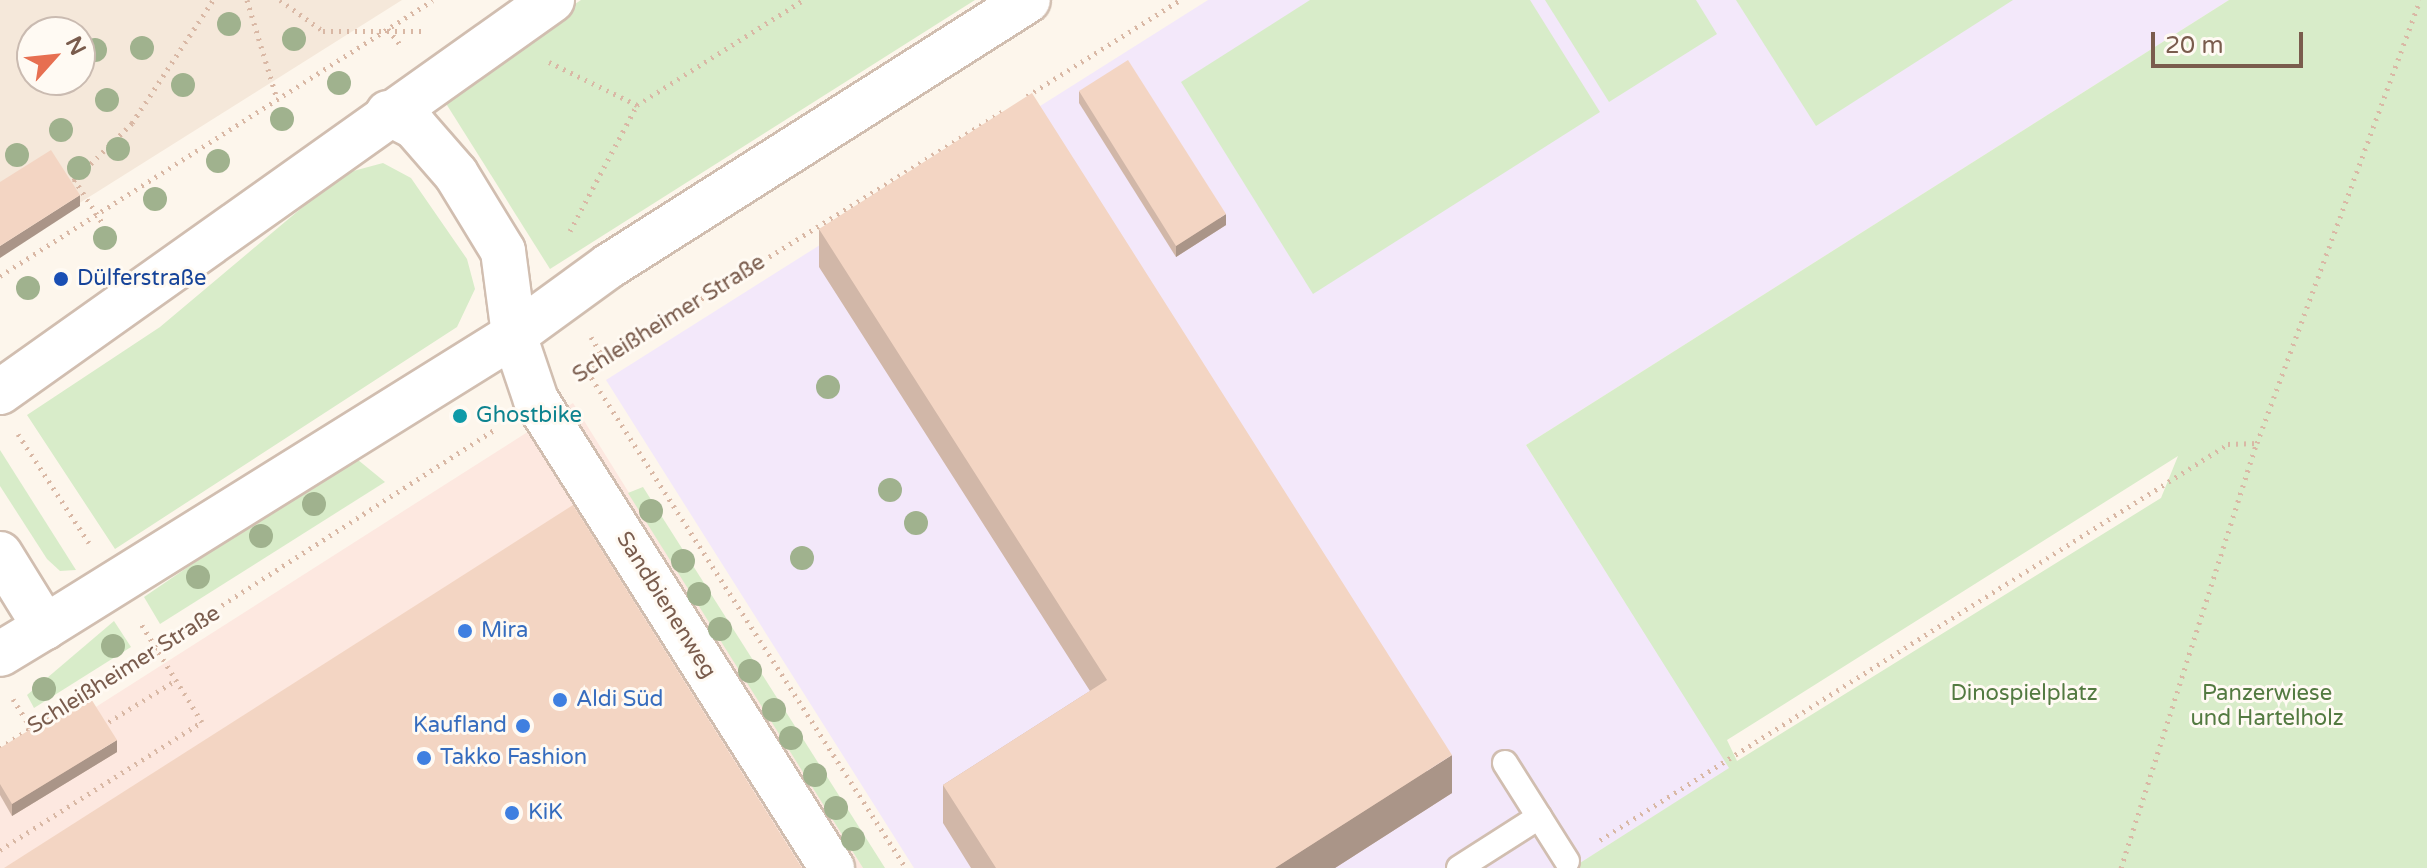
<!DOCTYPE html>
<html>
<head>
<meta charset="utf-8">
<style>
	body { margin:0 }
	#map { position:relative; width:2427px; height:868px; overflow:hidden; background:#fdf6ec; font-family:"Varela Round",sans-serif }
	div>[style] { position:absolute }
	.residential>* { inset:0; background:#f5e8da }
	.commercial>* { inset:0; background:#fde8e0 }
	.education>* { inset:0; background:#f3e8fa }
	.green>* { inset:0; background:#d8ecc9 }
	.path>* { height:5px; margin-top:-2.5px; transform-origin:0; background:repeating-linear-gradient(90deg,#d9b8a5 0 2px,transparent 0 8px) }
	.roads { filter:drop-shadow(2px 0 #d1beb0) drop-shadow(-2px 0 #d1beb0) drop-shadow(0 2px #d1beb0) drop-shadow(0 -2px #d1beb0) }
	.service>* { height:24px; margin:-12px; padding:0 12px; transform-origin:12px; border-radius:12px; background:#fff }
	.minor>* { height:44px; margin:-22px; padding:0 22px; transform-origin:22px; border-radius:22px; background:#fff }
	.tertiary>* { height:44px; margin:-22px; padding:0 22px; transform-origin:22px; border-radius:22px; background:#fff }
	.secondary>* { height:44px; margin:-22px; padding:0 22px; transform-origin:22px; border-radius:22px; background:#fff }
	.trees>* { width:24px; height:24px; margin:-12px; border-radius:50%; background:#a0b28e }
	.wall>* { inset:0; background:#d1b7a8 }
	.shaded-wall>* { inset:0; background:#aa9588 }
	.building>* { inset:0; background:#f3d5c3 }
	.dots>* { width:22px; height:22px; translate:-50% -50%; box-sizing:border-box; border:4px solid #fffaf3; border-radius:50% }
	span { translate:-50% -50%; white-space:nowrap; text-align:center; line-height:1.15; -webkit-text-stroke:6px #fffaf3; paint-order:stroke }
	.transit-label { font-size:22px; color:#164399 }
	.left { translate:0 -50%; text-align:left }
	.street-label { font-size:22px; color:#7a5c4d }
	.culture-label { font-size:22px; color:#0d838f }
	.shop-label { font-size:22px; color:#366cbe }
	.right { translate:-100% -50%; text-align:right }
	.park-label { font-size:22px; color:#537a41 }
	.north { position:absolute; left:16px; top:16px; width:80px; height:80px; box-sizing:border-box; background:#fffaf3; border:2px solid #cabbb1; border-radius:50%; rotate:63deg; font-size:22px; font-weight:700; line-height:32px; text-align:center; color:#7a5c4d }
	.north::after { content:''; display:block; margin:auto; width:28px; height:36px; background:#e76f51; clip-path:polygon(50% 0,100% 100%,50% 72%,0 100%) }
	.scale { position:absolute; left:2151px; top:32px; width:152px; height:36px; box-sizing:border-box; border:4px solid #7a5c4d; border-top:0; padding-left:10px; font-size:24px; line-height:28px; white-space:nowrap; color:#7a5c4d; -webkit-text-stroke:6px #fffaf3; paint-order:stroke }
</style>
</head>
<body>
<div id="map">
	<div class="residential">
		<div style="clip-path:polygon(evenodd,0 0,402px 0,0 253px,0 0,32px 32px,80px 32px,80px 80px,32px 80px,32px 32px)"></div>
	</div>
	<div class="commercial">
		<div style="clip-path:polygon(573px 403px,863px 868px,0 868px,0 768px)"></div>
	</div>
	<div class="education">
		<div style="clip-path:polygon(1208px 0,2229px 0,1526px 445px,1730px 768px,1572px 868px,914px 868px,606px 380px)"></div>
	</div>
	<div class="green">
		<div style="clip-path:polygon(581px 0,975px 0,550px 269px,440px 94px)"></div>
		<div style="clip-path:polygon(1310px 0,1530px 0,1600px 112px,1313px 294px,1181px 82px)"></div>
		<div style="clip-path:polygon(1545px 0,1696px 0,1717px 34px,1609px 102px)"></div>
		<div style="clip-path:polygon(1736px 0,2013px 0,1816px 126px)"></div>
		<div style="clip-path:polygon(evenodd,2229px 0,2427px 0,2427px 868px,1572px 868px,1729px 768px,1526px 445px,2229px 0,2178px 456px,2161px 498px,1737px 761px,1727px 740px,2178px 456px)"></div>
		<div style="clip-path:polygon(383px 163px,411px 178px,467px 259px,475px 289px,457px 327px,115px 549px,27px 415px,160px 327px,342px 174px)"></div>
		<div style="clip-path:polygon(0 450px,76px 570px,60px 571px,47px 559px,0 486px)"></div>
		<div style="clip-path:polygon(352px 455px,385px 482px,160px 624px,144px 597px)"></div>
		<div style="clip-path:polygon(643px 487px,885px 868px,863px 868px,628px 493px)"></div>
		<div style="clip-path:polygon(114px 621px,131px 647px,34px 708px,27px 695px)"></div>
	</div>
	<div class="path">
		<div style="left:247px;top:0;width:103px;rotate:73.1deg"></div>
		<div style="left:280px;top:0;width:53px;rotate:35.8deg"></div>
		<div style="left:323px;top:31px;width:102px"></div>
		<div style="left:388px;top:29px;width:23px;rotate:52deg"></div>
		<div style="left:549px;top:62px;width:98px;rotate:26deg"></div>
		<div style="left:1027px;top:96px;width:181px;rotate:-32.1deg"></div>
		<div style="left:74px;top:179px;width:54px;rotate:57.2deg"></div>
		<div style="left:68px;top:186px;width:90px;rotate:-44.5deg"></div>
		<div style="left:132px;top:123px;width:147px;rotate:-56.6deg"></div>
		<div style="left:570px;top:231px;width:143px;rotate:-62deg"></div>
		<div style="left:637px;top:105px;width:196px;rotate:-32.3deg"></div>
		<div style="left:0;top:276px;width:513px;rotate:-32.51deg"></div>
		<div style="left:591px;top:337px;width:27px;rotate:59deg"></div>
		<div style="left:587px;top:371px;width:591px;rotate:57.31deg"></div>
		<div style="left:579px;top:375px;width:502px;rotate:-31.88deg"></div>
		<div style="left:18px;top:434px;width:130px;rotate:56.9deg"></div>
		<div style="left:13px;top:699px;width:34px;rotate:58deg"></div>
		<div style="left:102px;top:726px;width:87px;rotate:-31.9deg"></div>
		<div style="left:0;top:748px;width:591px;rotate:-32.78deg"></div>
		<div style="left:1600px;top:840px;width:742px;rotate:-32.23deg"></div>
		<div style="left:2228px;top:444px;width:29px;rotate:-2deg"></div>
		<div style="left:0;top:850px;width:239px;rotate:-32.4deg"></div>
		<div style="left:202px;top:722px;width:118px;rotate:-121.8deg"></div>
		<div style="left:2121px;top:868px;width:446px;rotate:-72.3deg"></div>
		<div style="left:2257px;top:443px;width:472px;rotate:-69.8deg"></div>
	</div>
	<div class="roads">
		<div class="service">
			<div style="left:1505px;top:763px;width:116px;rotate:57.7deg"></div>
			<div style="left:1459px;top:868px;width:95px;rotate:-32.5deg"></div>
		</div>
		<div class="minor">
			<div style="left:514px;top:335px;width:69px;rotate:71.3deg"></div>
			<div style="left:536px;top:400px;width:554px;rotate:57.69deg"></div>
		</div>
		<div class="tertiary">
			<div style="left:388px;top:113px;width:30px;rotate:27deg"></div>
			<div style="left:415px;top:127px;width:62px;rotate:48.9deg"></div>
			<div style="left:456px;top:174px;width:90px;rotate:58.6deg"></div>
			<div style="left:503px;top:251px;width:85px;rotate:82.5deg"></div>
			<div style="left:0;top:392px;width:677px;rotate:-35.38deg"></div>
			<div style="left:45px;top:627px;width:552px;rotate:-31.91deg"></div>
			<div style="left:514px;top:335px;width:117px;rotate:-36deg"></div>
			<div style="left:609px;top:266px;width:496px;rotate:-32.4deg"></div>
		</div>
		<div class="secondary">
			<div style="left:0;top:554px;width:86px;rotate:58.3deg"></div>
			<div style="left:45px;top:627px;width:52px;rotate:149deg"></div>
		</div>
	</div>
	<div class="trees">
		<div style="left:229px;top:24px"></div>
		<div style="left:294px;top:39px"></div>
		<div style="left:142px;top:48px"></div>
		<div style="left:95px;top:50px"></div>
		<div style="left:339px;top:83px"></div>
		<div style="left:183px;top:85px"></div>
		<div style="left:107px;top:100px"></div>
		<div style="left:282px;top:119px"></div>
		<div style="left:61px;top:130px"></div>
		<div style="left:118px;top:149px"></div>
		<div style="left:17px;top:155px"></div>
		<div style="left:218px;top:161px"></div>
		<div style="left:79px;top:168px"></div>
		<div style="left:155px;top:199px"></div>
		<div style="left:105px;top:238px"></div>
		<div style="left:28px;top:288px"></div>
		<div style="left:828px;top:387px"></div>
		<div style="left:890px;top:490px"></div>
		<div style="left:314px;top:504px"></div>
		<div style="left:651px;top:511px"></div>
		<div style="left:916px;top:523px"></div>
		<div style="left:261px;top:536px"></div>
		<div style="left:802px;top:558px"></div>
		<div style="left:683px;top:561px"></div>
		<div style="left:198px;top:577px"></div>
		<div style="left:699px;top:594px"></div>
		<div style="left:720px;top:629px"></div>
		<div style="left:113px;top:646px"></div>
		<div style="left:750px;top:671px"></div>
		<div style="left:44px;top:689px"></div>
		<div style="left:774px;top:710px"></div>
		<div style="left:791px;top:738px"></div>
		<div style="left:815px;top:775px"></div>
		<div style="left:836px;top:808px"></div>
		<div style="left:853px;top:839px"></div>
	</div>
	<div class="wall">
		<div style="clip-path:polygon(1079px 91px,1226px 225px,1176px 257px,1079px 103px)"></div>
		<div style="clip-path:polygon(819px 229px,1452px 793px,1335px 868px,971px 868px,943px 823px,943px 785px,1090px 691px,819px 267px)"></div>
		<div style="clip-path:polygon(0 748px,117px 752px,12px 816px,0 795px)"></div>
	</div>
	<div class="shaded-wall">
		<div style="clip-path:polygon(80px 195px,80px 206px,0 258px,0 246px)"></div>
		<div style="clip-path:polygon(1226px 214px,1226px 225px,1176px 257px,1176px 246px)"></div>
		<div style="clip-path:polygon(117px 740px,117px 752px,12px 816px,12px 804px)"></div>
		<div style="clip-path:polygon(1452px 755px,1452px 793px,1335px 868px,1275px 868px)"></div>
	</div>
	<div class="building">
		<div style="clip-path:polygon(1128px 60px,1226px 214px,1176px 246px,1079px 91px)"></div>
		<div style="clip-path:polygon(1032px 93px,1452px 755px,1275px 868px,996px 868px,943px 785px,1107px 680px,819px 229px)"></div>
		<div style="clip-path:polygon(51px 150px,80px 195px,0 246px,0 182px)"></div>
		<div style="clip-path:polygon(573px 505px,802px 868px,4px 868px)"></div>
		<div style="clip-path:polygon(88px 694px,117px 740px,12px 804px,0 784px,0 748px)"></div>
	</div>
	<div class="dots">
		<div style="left:61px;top:279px;background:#1a4fb4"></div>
		<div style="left:460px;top:416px;background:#0f9aa8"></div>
		<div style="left:465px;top:631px;background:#3f7fe0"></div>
		<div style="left:560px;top:700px;background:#3f7fe0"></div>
		<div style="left:523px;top:726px;background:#3f7fe0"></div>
		<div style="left:424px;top:758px;background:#3f7fe0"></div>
		<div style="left:512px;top:813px;background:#3f7fe0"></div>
	</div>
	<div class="transit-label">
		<span class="left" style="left:77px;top:279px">Dülferstraße</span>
	</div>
	<div class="street-label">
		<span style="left:669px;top:319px;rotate:-32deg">Schleißheimer Straße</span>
		<span style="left:666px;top:605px;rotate:58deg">Sandbienenweg</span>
		<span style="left:124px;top:670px;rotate:-32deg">Schleißheimer Straße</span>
	</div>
	<div class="culture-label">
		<span class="left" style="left:476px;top:416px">Ghostbike</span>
	</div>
	<div class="shop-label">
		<span class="left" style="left:481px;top:631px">Mira</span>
		<span class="left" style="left:576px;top:700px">Aldi Süd</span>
		<span class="right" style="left:507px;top:726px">Kaufland</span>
		<span class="left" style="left:440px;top:758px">Takko Fashion</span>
		<span class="left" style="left:528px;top:813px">KiK</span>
	</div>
	<div class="park-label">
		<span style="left:2267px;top:706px">Panzerwiese<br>und Hartelholz</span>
		<span style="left:2024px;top:694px">Dinospielplatz</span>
	</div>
	<div class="north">N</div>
	<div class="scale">20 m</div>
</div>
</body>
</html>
